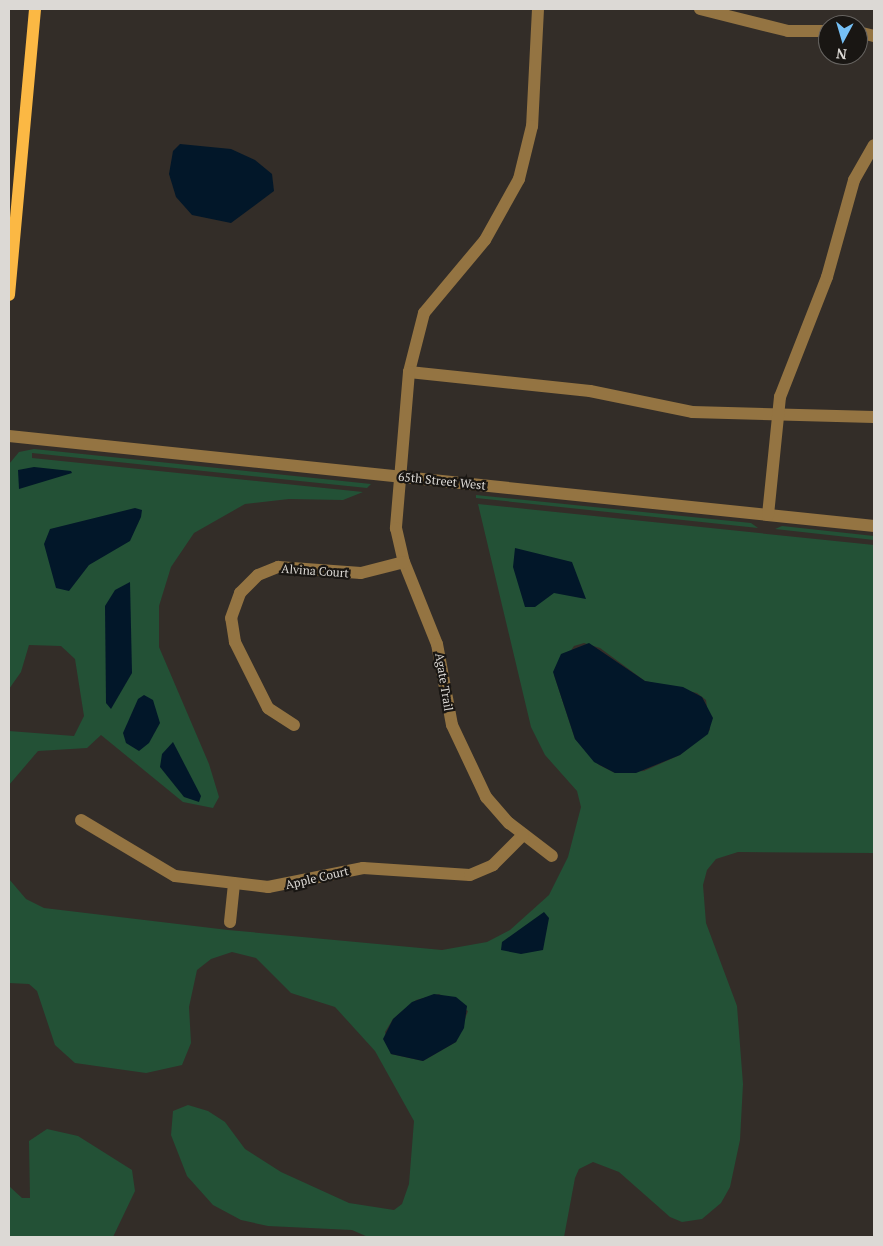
<!DOCTYPE html>
<html>
<head>
<meta charset="utf-8">
<style>
	body { margin:0 }
	#map { position:relative; width:883px; height:1246px; overflow:hidden; background:#332d28; font-family:"PT Serif",serif }
	div>[style] { position:absolute }
	.green>* { inset:0; background:#235136 }
	.water>* { inset:0; background:#021729 }
	.minor>* { height:12px; margin:-6px; padding:0 6px; transform-origin:6px; border-radius:6px; background:#947442 }
	.major>* { height:12px; margin:-6px; padding:0 6px; transform-origin:6px; border-radius:6px; background:#fbb844 }
	span { translate:-50% -50%; white-space:nowrap; text-align:center; line-height:1.15; -webkit-text-stroke:4.5px #191613; paint-order:stroke }
	.street-label { font-size:12px; color:#dcd9d5 }
	.frame { position:absolute; inset:0; border:10px solid #dcd9d5; pointer-events:none }
	.north { position:absolute; left:818px; top:15px; width:50px; height:50px; box-sizing:border-box; background:#191613; border:1px solid #676461; border-radius:50%; rotate:186deg; font-size:14px; font-weight:700; line-height:20px; text-align:center; color:#dcd9d5 }
	.north::after { content:''; display:block; margin:auto; width:18px; height:22px; background:#75c0f6; clip-path:polygon(50% 0,100% 100%,50% 72%,0 100%) }
</style>
</head>
<body>
<div id="map">
	<div class="green">
		<div style="clip-path:polygon(34px 449px,371px 484px,367px 488px,32px 453px,32px 458px,363px 492px,343px 500px,289px 499px,245px 504px,194px 533px,171px 567px,159px 606px,159px 647px,209px 764px,219px 797px,213px 808px,183px 802px,101px 735px,87px 748px,38px 751px,9px 785px,9px 731px,74px 736px,84px 716px,75px 659px,61px 646px,29px 645px,21px 672px,9px 689px,9px 464px,19px 452px)"></div>
		<div style="clip-path:polygon(476px 495px,751px 523px,758px 528px,476px 498px)"></div>
		<div style="clip-path:polygon(evenodd,478px 504px,874px 545px,874px 853px,738px 852px,716px 859px,707px 870px,703px 885px,706px 923px,737px 1006px,743px 1084px,740px 1140px,730px 1187px,721px 1203px,702px 1219px,682px 1222px,670px 1217px,619px 1172px,593px 1162px,579px 1169px,575px 1178px,564px 1237px,368px 1237px,352px 1230px,268px 1226px,241px 1220px,213px 1205px,187px 1176px,171px 1135px,173px 1111px,188px 1105px,208px 1111px,225px 1122px,245px 1149px,281px 1172px,349px 1203px,394px 1210px,402px 1204px,409px 1184px,414px 1121px,375px 1051px,335px 1007px,291px 993px,256px 958px,232px 952px,211px 959px,197px 970px,189px 1007px,191px 1043px,182px 1065px,146px 1073px,75px 1063px,55px 1045px,37px 991px,29px 984px,9px 983px,9px 879px,26px 899px,44px 908px,228px 930px,442px 950px,487px 942px,510px 930px,549px 895px,568px 857px,581px 807px,577px 791px,545px 755px,531px 727px,478px 504px,584px 643px,600px 648px,645px 681px,697px 693px,706px 700px,710px 730px,680px 755px,644px 771px,615px 773px,599px 765px,575px 739px,554px 675px,574px 646px,584px 643px,478px 504px,439px 994px,468px 1011px,456px 1042px,423px 1061px,391px 1054px,385px 1032px,393px 1019px,416px 1000px,439px 994px)"></div>
		<div style="clip-path:polygon(782px 526px,874px 536px,874px 540px,775px 529px)"></div>
		<div style="clip-path:polygon(47px 1129px,78px 1136px,132px 1170px,135px 1191px,113px 1237px,9px 1237px,9px 1186px,22px 1198px,30px 1198px,29px 1141px)"></div>
	</div>
	<div class="water">
		<div style="clip-path:polygon(180px 144px,231px 149px,255px 160px,272px 174px,274px 191px,231px 223px,192px 215px,176px 197px,169px 174px,173px 151px)"></div>
		<div style="clip-path:polygon(34px 467px,71px 471px,72px 473px,19px 489px,18px 470px)"></div>
		<div style="clip-path:polygon(135px 508px,142px 510px,141px 517px,130px 541px,89px 565px,69px 591px,56px 588px,44px 544px,50px 529px)"></div>
		<div style="clip-path:polygon(515px 548px,572px 562px,586px 599px,554px 593px,535px 607px,525px 607px,513px 567px)"></div>
		<div style="clip-path:polygon(130px 582px,132px 673px,111px 709px,106px 703px,105px 606px,115px 590px)"></div>
		<div style="clip-path:polygon(589px 643px,645px 681px,683px 687px,702px 697px,713px 718px,708px 734px,680px 755px,636px 773px,615px 773px,594px 762px,575px 739px,553px 672px,561px 654px)"></div>
		<div style="clip-path:polygon(144px 695px,153px 700px,160px 723px,149px 743px,139px 751px,126px 743px,123px 733px,138px 699px)"></div>
		<div style="clip-path:polygon(173px 742px,201px 796px,199px 802px,184px 797px,160px 767px,162px 754px)"></div>
		<div style="clip-path:polygon(544px 912px,549px 918px,543px 950px,521px 954px,501px 950px,502px 942px)"></div>
		<div style="clip-path:polygon(434px 994px,456px 997px,467px 1006px,464px 1028px,456px 1042px,423px 1061px,391px 1054px,383px 1039px,393px 1019px,412px 1002px)"></div>
	</div>
	<div class="minor">
		<div style="left:538px;top:9px;width:117px;rotate:92.9deg"></div>
		<div style="left:532px;top:126px;width:55px;rotate:103.8deg"></div>
		<div style="left:519px;top:179px;width:70px;rotate:119.1deg"></div>
		<div style="left:485px;top:240px;width:95px;rotate:129.9deg"></div>
		<div style="left:424px;top:313px;width:61px;rotate:104.3deg"></div>
		<div style="left:409px;top:372px;width:182px;rotate:6deg"></div>
		<div style="left:590px;top:391px;width:104px;rotate:11.6deg"></div>
		<div style="left:692px;top:412px;width:182px;rotate:1.6deg"></div>
		<div style="left:700px;top:9px;width:91px;rotate:14deg"></div>
		<div style="left:788px;top:31px;width:40px"></div>
		<div style="left:858px;top:32px;width:16px;rotate:14deg"></div>
		<div style="left:409px;top:372px;width:157px;rotate:94.8deg"></div>
		<div style="left:396px;top:528px;width:35px;rotate:77deg"></div>
		<div style="left:404px;top:562px;width:88px;rotate:68.1deg"></div>
		<div style="left:437px;top:644px;width:82px;rotate:79.5deg"></div>
		<div style="left:452px;top:725px;width:80px;rotate:64.7deg"></div>
		<div style="left:486px;top:797px;width:35px;rotate:49deg"></div>
		<div style="left:509px;top:823px;width:54px;rotate:37.5deg"></div>
		<div style="left:9px;top:436px;width:870px;rotate:5.94deg"></div>
		<div style="left:768px;top:515px;width:119px;rotate:-84.2deg"></div>
		<div style="left:780px;top:397px;width:129px;rotate:-68.6deg"></div>
		<div style="left:827px;top:277px;width:101px;rotate:-74.4deg"></div>
		<div style="left:854px;top:180px;width:40px;rotate:-60.3deg"></div>
		<div style="left:294px;top:725px;width:31px;rotate:-147deg"></div>
		<div style="left:268px;top:708px;width:74px;rotate:-116.6deg"></div>
		<div style="left:235px;top:642px;width:24px;rotate:-99deg"></div>
		<div style="left:231px;top:618px;width:27px;rotate:-70deg"></div>
		<div style="left:240px;top:593px;width:25px;rotate:-45deg"></div>
		<div style="left:258px;top:575px;width:22px;rotate:-22deg"></div>
		<div style="left:278px;top:567px;width:83px;rotate:4.1deg"></div>
		<div style="left:361px;top:573px;width:44px;rotate:-14.3deg"></div>
		<div style="left:81px;top:820px;width:109px;rotate:30.8deg"></div>
		<div style="left:175px;top:876px;width:94px;rotate:6.7deg"></div>
		<div style="left:268px;top:887px;width:97px;rotate:-11.3deg"></div>
		<div style="left:363px;top:868px;width:107px;rotate:3.7deg"></div>
		<div style="left:470px;top:875px;width:25px;rotate:-23deg"></div>
		<div style="left:493px;top:865px;width:42px;rotate:-45deg"></div>
		<div style="left:230px;top:922px;width:39px;rotate:-84deg"></div>
	</div>
	<div class="major">
		<div style="left:9px;top:295px;width:287px;rotate:-84.8deg"></div>
	</div>
	<div class="street-label">
		<span style="left:442px;top:481px;rotate:6deg">65th Street West</span>
		<span style="left:315px;top:571px;rotate:4deg">Alvina Court</span>
		<span style="left:444px;top:682px;rotate:81deg">Agate Trail</span>
		<span style="left:317px;top:878px;rotate:-13deg">Apple Court</span>
	</div>
	<div class="frame"></div>
	<div class="north">N</div>
</div>
</body>
</html>
